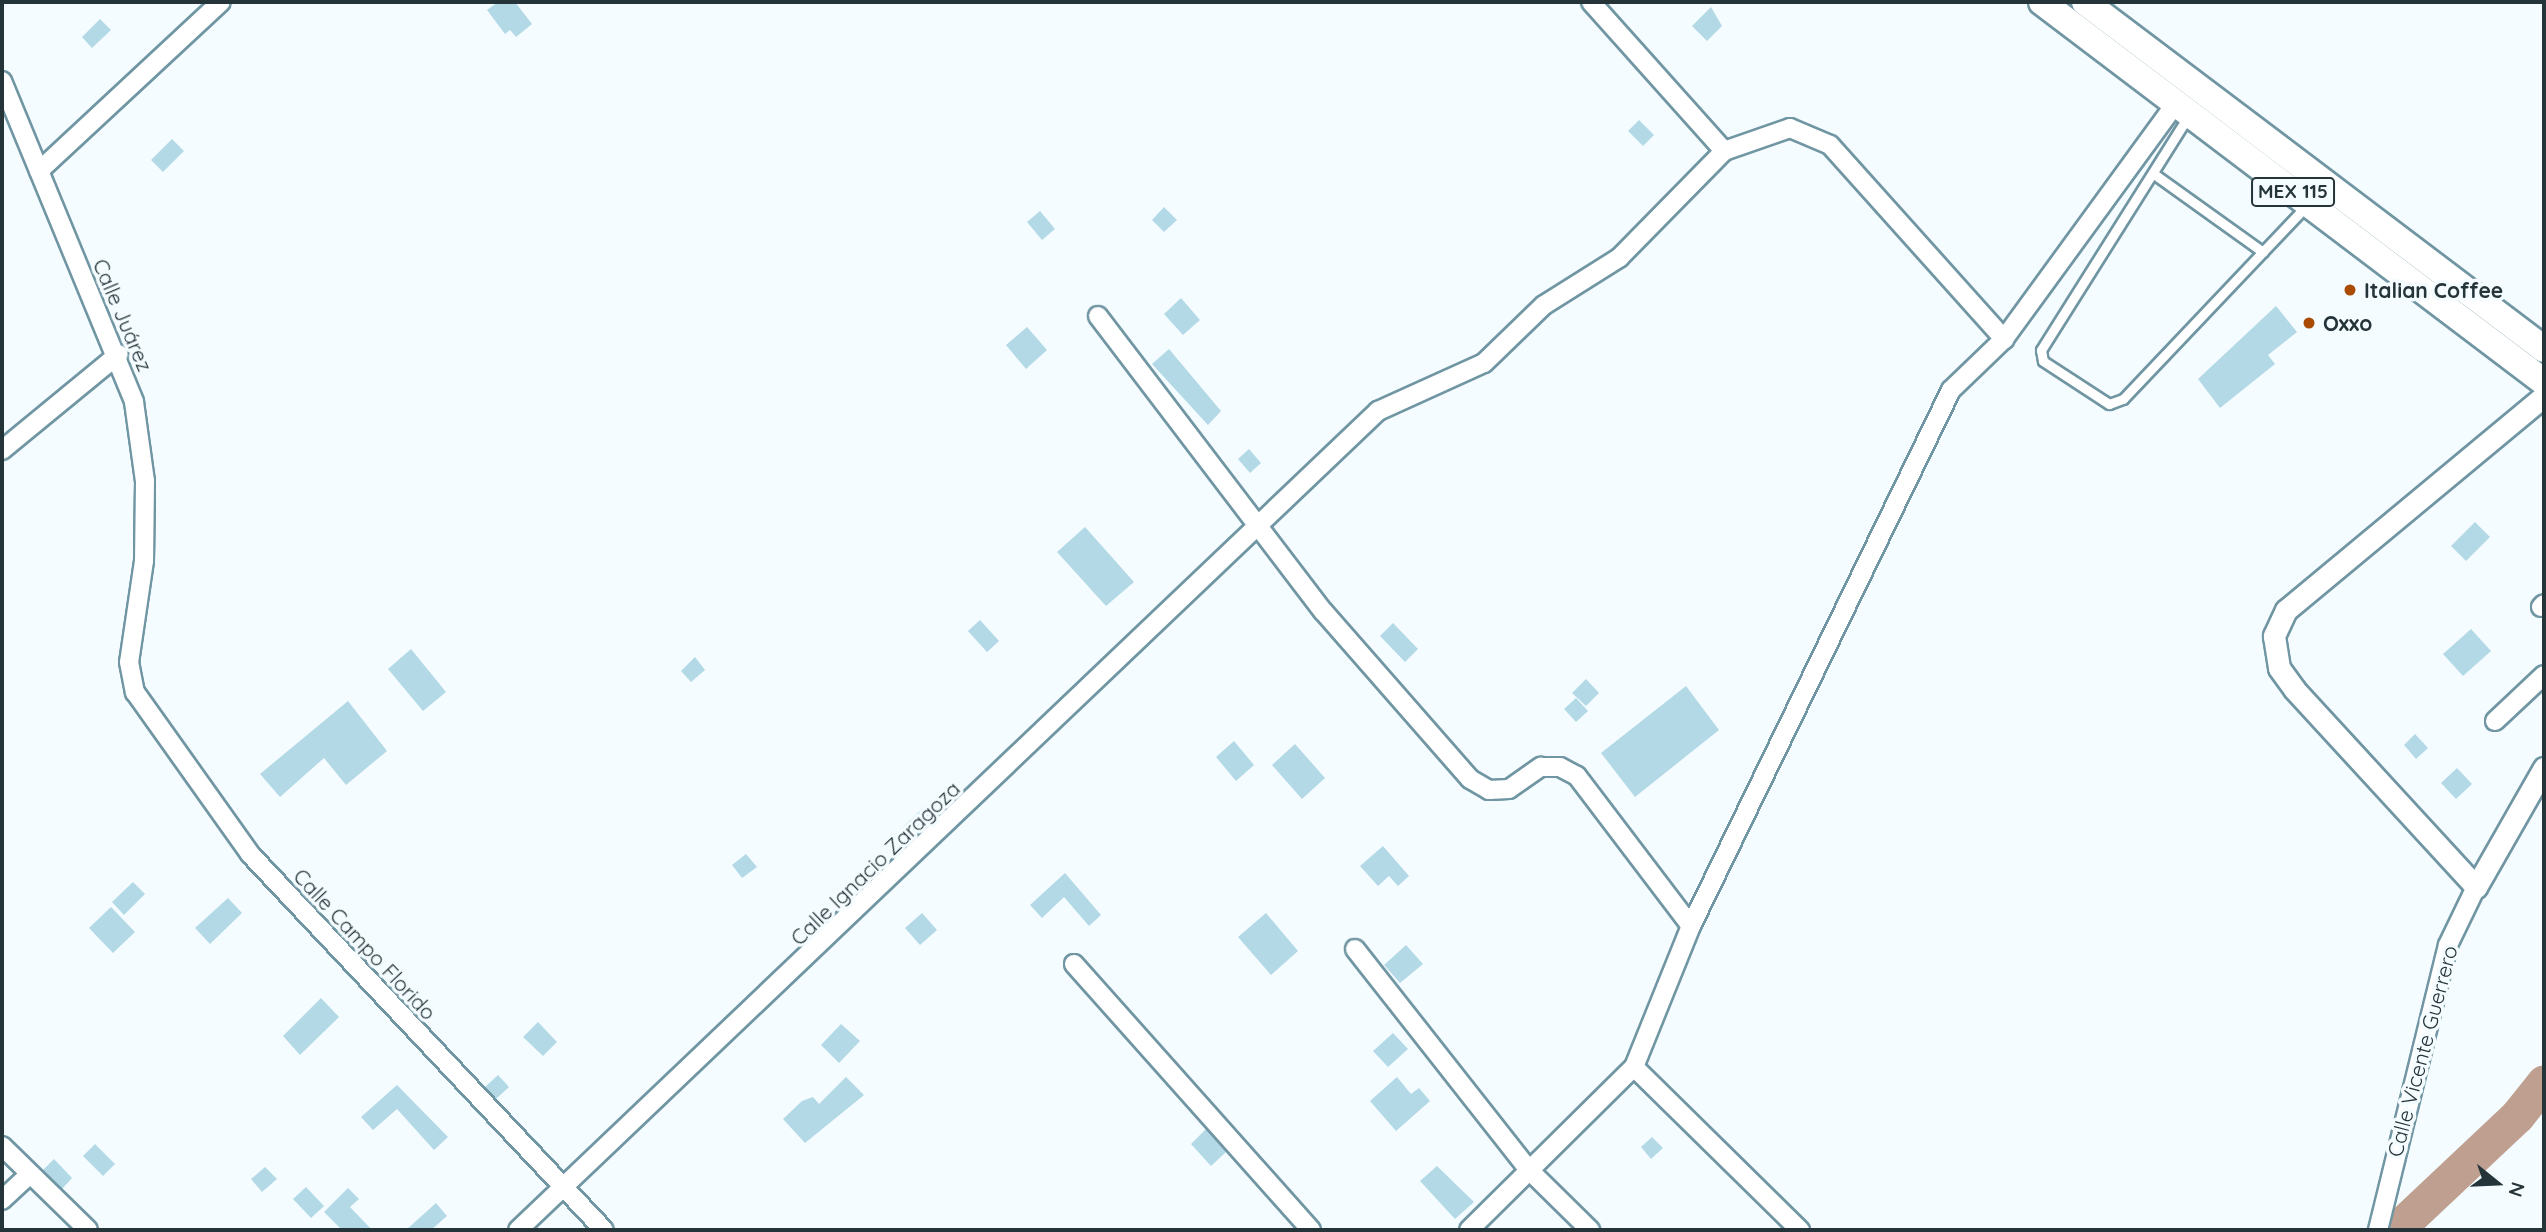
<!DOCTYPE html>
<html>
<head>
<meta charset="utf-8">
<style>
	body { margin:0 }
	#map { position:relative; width:2546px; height:1232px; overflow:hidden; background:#f4fcff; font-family:Quicksand,sans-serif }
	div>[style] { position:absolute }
	.river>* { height:35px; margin:-17.5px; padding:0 17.5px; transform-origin:17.5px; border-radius:17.5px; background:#bf9f8f }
	.building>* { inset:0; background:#b3d9e7 }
	.roads { filter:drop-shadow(2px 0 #7196a3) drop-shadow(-2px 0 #7196a3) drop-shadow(0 2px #7196a3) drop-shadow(0 -2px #7196a3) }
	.service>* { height:9px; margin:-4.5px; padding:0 4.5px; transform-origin:4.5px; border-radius:4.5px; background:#fff }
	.minor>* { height:18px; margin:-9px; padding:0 9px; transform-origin:9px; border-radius:9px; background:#fff }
	.tertiary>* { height:21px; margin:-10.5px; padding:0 10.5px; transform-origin:10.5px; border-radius:10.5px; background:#fff }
	.primary>* { height:26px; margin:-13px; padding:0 13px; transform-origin:13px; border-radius:13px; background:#fff }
	.dots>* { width:19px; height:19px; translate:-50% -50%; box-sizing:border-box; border:4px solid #f4fcff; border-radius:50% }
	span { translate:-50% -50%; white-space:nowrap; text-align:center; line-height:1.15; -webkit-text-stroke:7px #f4fcff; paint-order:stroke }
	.shield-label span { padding:2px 5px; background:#f4fcff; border:2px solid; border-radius:5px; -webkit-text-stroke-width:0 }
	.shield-label { font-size:19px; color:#243439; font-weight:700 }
	.poi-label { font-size:21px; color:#243439; font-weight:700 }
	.left { translate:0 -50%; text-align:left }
	.street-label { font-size:21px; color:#243439 }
	.frame { position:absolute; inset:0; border:4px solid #243439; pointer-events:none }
	.north { position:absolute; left:2462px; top:1148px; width:70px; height:70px; -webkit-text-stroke:5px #f4fcff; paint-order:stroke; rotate:108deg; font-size:19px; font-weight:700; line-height:28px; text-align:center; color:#243439 }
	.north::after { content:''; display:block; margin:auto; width:24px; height:32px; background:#243439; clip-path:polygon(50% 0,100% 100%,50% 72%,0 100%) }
</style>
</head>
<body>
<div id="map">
	<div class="river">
		<div style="left:2398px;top:1228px;width:163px;rotate:-43.3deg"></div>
		<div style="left:2517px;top:1116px;width:43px;rotate:-51.5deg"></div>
	</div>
	<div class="building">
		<div style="clip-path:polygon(498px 2px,515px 2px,532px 24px,516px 37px,510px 30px,505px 34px,487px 10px)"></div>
		<div style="clip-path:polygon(1711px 7px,1722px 26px,1707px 41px,1692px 26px)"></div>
		<div style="clip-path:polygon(100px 19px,111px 30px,92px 48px,82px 37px)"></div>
		<div style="clip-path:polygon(1639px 120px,1654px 135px,1643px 146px,1628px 131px)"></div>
		<div style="clip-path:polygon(172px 139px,184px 151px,163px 172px,151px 160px)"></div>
		<div style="clip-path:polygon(1164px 207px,1177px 220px,1164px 232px,1152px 220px)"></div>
		<div style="clip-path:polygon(1040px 211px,1055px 229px,1042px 240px,1027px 222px)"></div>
		<div style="clip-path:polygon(1181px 298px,1200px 320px,1183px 335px,1164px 314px)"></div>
		<div style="clip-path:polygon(2276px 306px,2297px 332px,2268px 355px,2275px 364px,2220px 408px,2198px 379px)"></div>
		<div style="clip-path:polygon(1027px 327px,1047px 350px,1026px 369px,1006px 345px)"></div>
		<div style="clip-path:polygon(1169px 349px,1221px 411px,1208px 425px,1152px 364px)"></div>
		<div style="clip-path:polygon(1249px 449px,1261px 463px,1250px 473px,1238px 459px)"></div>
		<div style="clip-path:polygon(2475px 522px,2490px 537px,2466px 561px,2451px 546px)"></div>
		<div style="clip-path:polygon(1085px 527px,1134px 582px,1106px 606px,1057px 552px)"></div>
		<div style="clip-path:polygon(980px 620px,999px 641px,987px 652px,968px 631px)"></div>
		<div style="clip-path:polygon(1393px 623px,1418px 649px,1405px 662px,1380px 636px)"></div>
		<div style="clip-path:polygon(2471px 629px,2491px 651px,2463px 676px,2443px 654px)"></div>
		<div style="clip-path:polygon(411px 649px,446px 692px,423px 711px,388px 669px)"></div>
		<div style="clip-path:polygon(695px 657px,705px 670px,691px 682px,681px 671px)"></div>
		<div style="clip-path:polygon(1586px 679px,1599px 693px,1586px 706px,1572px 693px)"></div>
		<div style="clip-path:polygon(1686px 686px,1719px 730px,1635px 797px,1601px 753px)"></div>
		<div style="clip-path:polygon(1576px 698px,1588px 711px,1576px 722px,1564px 709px)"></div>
		<div style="clip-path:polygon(348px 701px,387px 751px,346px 785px,324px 758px,280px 797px,260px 774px)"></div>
		<div style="clip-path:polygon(2415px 734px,2428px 748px,2416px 759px,2404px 745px)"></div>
		<div style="clip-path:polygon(1234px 741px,1254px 765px,1236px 781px,1216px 757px)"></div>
		<div style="clip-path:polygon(1295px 744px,1325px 778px,1302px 799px,1272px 765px)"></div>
		<div style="clip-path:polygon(2457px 768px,2472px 784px,2456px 799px,2441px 783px)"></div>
		<div style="clip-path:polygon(924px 807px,934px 818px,913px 838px,903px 827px)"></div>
		<div style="clip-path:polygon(1383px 846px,1409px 876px,1398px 886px,1389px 876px,1378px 886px,1360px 866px)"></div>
		<div style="clip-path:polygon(746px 854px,757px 867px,742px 878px,732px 865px)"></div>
		<div style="clip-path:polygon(1065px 873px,1101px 915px,1089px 926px,1064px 897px,1042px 918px,1030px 905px)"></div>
		<div style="clip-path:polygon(133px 882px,145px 894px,124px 915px,112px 902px)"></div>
		<div style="clip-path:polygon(228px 898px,242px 913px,210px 944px,195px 928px)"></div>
		<div style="clip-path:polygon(111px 907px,135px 932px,113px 953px,89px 928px)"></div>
		<div style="clip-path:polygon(922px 913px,937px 930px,920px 945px,905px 928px)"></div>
		<div style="clip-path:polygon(1266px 913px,1298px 951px,1271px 975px,1238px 937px)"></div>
		<div style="clip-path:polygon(1406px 945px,1423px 964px,1400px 983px,1384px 965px)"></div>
		<div style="clip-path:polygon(321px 998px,339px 1017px,300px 1055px,283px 1036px)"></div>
		<div style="clip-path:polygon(538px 1022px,557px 1042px,543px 1056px,523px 1037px)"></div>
		<div style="clip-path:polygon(841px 1024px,860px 1041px,839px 1063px,821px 1045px)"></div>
		<div style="clip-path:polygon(1393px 1033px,1408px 1049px,1388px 1067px,1373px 1051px)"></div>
		<div style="clip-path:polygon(498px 1075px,509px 1087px,496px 1099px,485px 1087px)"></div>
		<div style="clip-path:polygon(846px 1077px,864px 1095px,805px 1143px,783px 1119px,802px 1101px,813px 1097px,819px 1104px)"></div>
		<div style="clip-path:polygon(1397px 1077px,1411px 1094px,1419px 1088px,1430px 1101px,1396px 1131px,1370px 1101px)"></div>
		<div style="clip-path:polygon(397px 1085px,448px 1137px,434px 1150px,397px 1109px,373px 1130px,361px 1117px)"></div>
		<div style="clip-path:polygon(1206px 1129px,1226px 1152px,1211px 1166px,1191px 1144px)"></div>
		<div style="clip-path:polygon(1652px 1137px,1663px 1148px,1651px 1159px,1641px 1147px)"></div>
		<div style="clip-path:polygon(95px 1144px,115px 1164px,103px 1176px,83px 1156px)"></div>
		<div style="clip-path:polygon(54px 1159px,72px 1178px,62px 1189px,43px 1170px)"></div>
		<div style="clip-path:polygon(1437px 1166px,1474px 1202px,1455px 1219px,1420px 1181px)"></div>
		<div style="clip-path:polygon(265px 1167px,277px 1179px,262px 1192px,251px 1179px)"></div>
		<div style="clip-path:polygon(306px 1187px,324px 1206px,311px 1218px,293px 1199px)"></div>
		<div style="clip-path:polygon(348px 1188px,359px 1199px,350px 1207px,372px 1230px,342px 1230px,324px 1212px)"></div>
		<div style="clip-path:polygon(436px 1203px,447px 1216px,431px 1230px,406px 1230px)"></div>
	</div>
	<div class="roads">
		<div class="service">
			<div style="left:2189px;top:115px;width:278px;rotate:122.2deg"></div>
			<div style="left:2041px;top:350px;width:11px;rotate:80deg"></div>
			<div style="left:2043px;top:361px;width:79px;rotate:33.1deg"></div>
			<div style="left:2109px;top:404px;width:15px;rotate:-20deg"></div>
			<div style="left:2123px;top:399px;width:267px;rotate:-46.5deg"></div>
			<div style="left:2154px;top:174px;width:134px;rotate:35.6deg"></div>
		</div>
		<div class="minor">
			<div style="left:1591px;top:2px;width:200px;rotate:48.2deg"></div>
			<div style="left:2px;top:81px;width:347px;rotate:67.6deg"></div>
			<div style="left:134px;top:402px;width:80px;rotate:82.1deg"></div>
			<div style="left:145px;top:481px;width:80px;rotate:90.7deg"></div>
			<div style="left:144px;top:561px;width:102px;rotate:98.4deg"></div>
			<div style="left:129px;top:662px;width:31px;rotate:79deg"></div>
			<div style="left:135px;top:692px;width:199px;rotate:54.6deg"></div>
			<div style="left:250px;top:854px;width:516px;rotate:46.73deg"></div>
			<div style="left:39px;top:171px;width:248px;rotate:-42.9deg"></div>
			<div style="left:1098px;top:316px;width:371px;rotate:52.7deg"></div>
			<div style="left:1323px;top:611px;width:223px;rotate:48.8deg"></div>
			<div style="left:1470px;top:779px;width:22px;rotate:30deg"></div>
			<div style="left:1489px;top:790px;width:20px;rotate:-3deg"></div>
			<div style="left:1509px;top:789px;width:39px;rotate:-35deg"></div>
			<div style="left:1541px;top:767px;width:19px"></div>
			<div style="left:1560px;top:767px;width:19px;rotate:28deg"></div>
			<div style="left:1577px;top:776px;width:188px;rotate:52.8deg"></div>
			<div style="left:2px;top:450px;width:151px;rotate:-39.4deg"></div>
			<div style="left:2541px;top:607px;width:4px;rotate:-45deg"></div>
			<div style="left:2495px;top:721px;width:67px;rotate:-43.2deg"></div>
			<div style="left:1355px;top:949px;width:281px;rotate:51.8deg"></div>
			<div style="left:1529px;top:1170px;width:86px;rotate:44.5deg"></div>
			<div style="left:1074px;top:964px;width:356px;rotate:48.3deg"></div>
			<div style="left:1634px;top:1067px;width:233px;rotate:44.5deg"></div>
			<div style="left:2px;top:1146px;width:120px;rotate:44.3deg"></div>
			<div style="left:2px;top:1200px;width:38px;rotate:-43deg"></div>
			<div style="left:518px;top:1230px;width:1188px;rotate:-43.6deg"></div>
			<div style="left:1378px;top:411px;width:116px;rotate:-24.4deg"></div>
			<div style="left:1484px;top:363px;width:83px;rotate:-44deg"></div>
			<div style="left:1544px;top:305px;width:89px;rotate:-32.1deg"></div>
			<div style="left:1619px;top:258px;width:150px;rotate:-45.5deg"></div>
			<div style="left:1724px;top:151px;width:70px;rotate:-19.2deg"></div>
			<div style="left:1790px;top:128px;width:43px;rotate:23deg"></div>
			<div style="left:1830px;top:145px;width:261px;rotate:48.1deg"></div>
			<div style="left:1469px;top:1230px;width:232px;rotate:-44.7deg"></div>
			<div style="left:1634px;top:1067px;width:152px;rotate:-68deg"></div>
			<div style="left:1691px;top:926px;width:596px;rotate:-64.12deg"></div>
			<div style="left:1951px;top:390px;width:74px;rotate:-43.9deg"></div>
			<div style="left:2004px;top:339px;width:292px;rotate:-53.9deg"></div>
			<div style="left:2378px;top:1230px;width:293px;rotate:-76.2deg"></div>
			<div style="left:2448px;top:945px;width:64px;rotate:-64.2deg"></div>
		</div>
		<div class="tertiary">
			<div style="left:2544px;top:396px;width:335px;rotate:140.3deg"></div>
			<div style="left:2286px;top:610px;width:29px;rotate:115deg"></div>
			<div style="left:2274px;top:636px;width:32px;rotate:81deg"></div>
			<div style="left:2279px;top:668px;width:26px;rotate:54deg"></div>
			<div style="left:2294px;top:689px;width:269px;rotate:47.4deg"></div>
			<div style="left:2476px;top:887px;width:137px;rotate:-60.3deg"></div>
		</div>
		<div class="primary">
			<div style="left:2042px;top:2px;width:630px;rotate:37.12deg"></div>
			<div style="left:2085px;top:2px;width:575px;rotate:37.09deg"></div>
		</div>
	</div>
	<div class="dots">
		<div style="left:2350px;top:290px;background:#ab4b02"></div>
		<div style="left:2309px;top:323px;background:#ab4b02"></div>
	</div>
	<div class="shield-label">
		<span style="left:2293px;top:192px">MEX 115</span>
	</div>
	<div class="poi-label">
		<span class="left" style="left:2364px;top:290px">Italian Coffee</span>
		<span class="left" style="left:2323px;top:323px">Oxxo</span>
	</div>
	<div class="street-label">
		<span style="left:123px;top:315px;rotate:67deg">Calle Juárez</span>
		<span style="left:875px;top:863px;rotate:-44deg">Calle Ignacio Zaragoza</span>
		<span style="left:365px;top:944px;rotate:47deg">Calle Campo Florido</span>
		<span style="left:2422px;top:1051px;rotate:-75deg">Calle Vicente Guerrero</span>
	</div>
	<div class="frame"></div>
	<div class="north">N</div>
</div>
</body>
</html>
